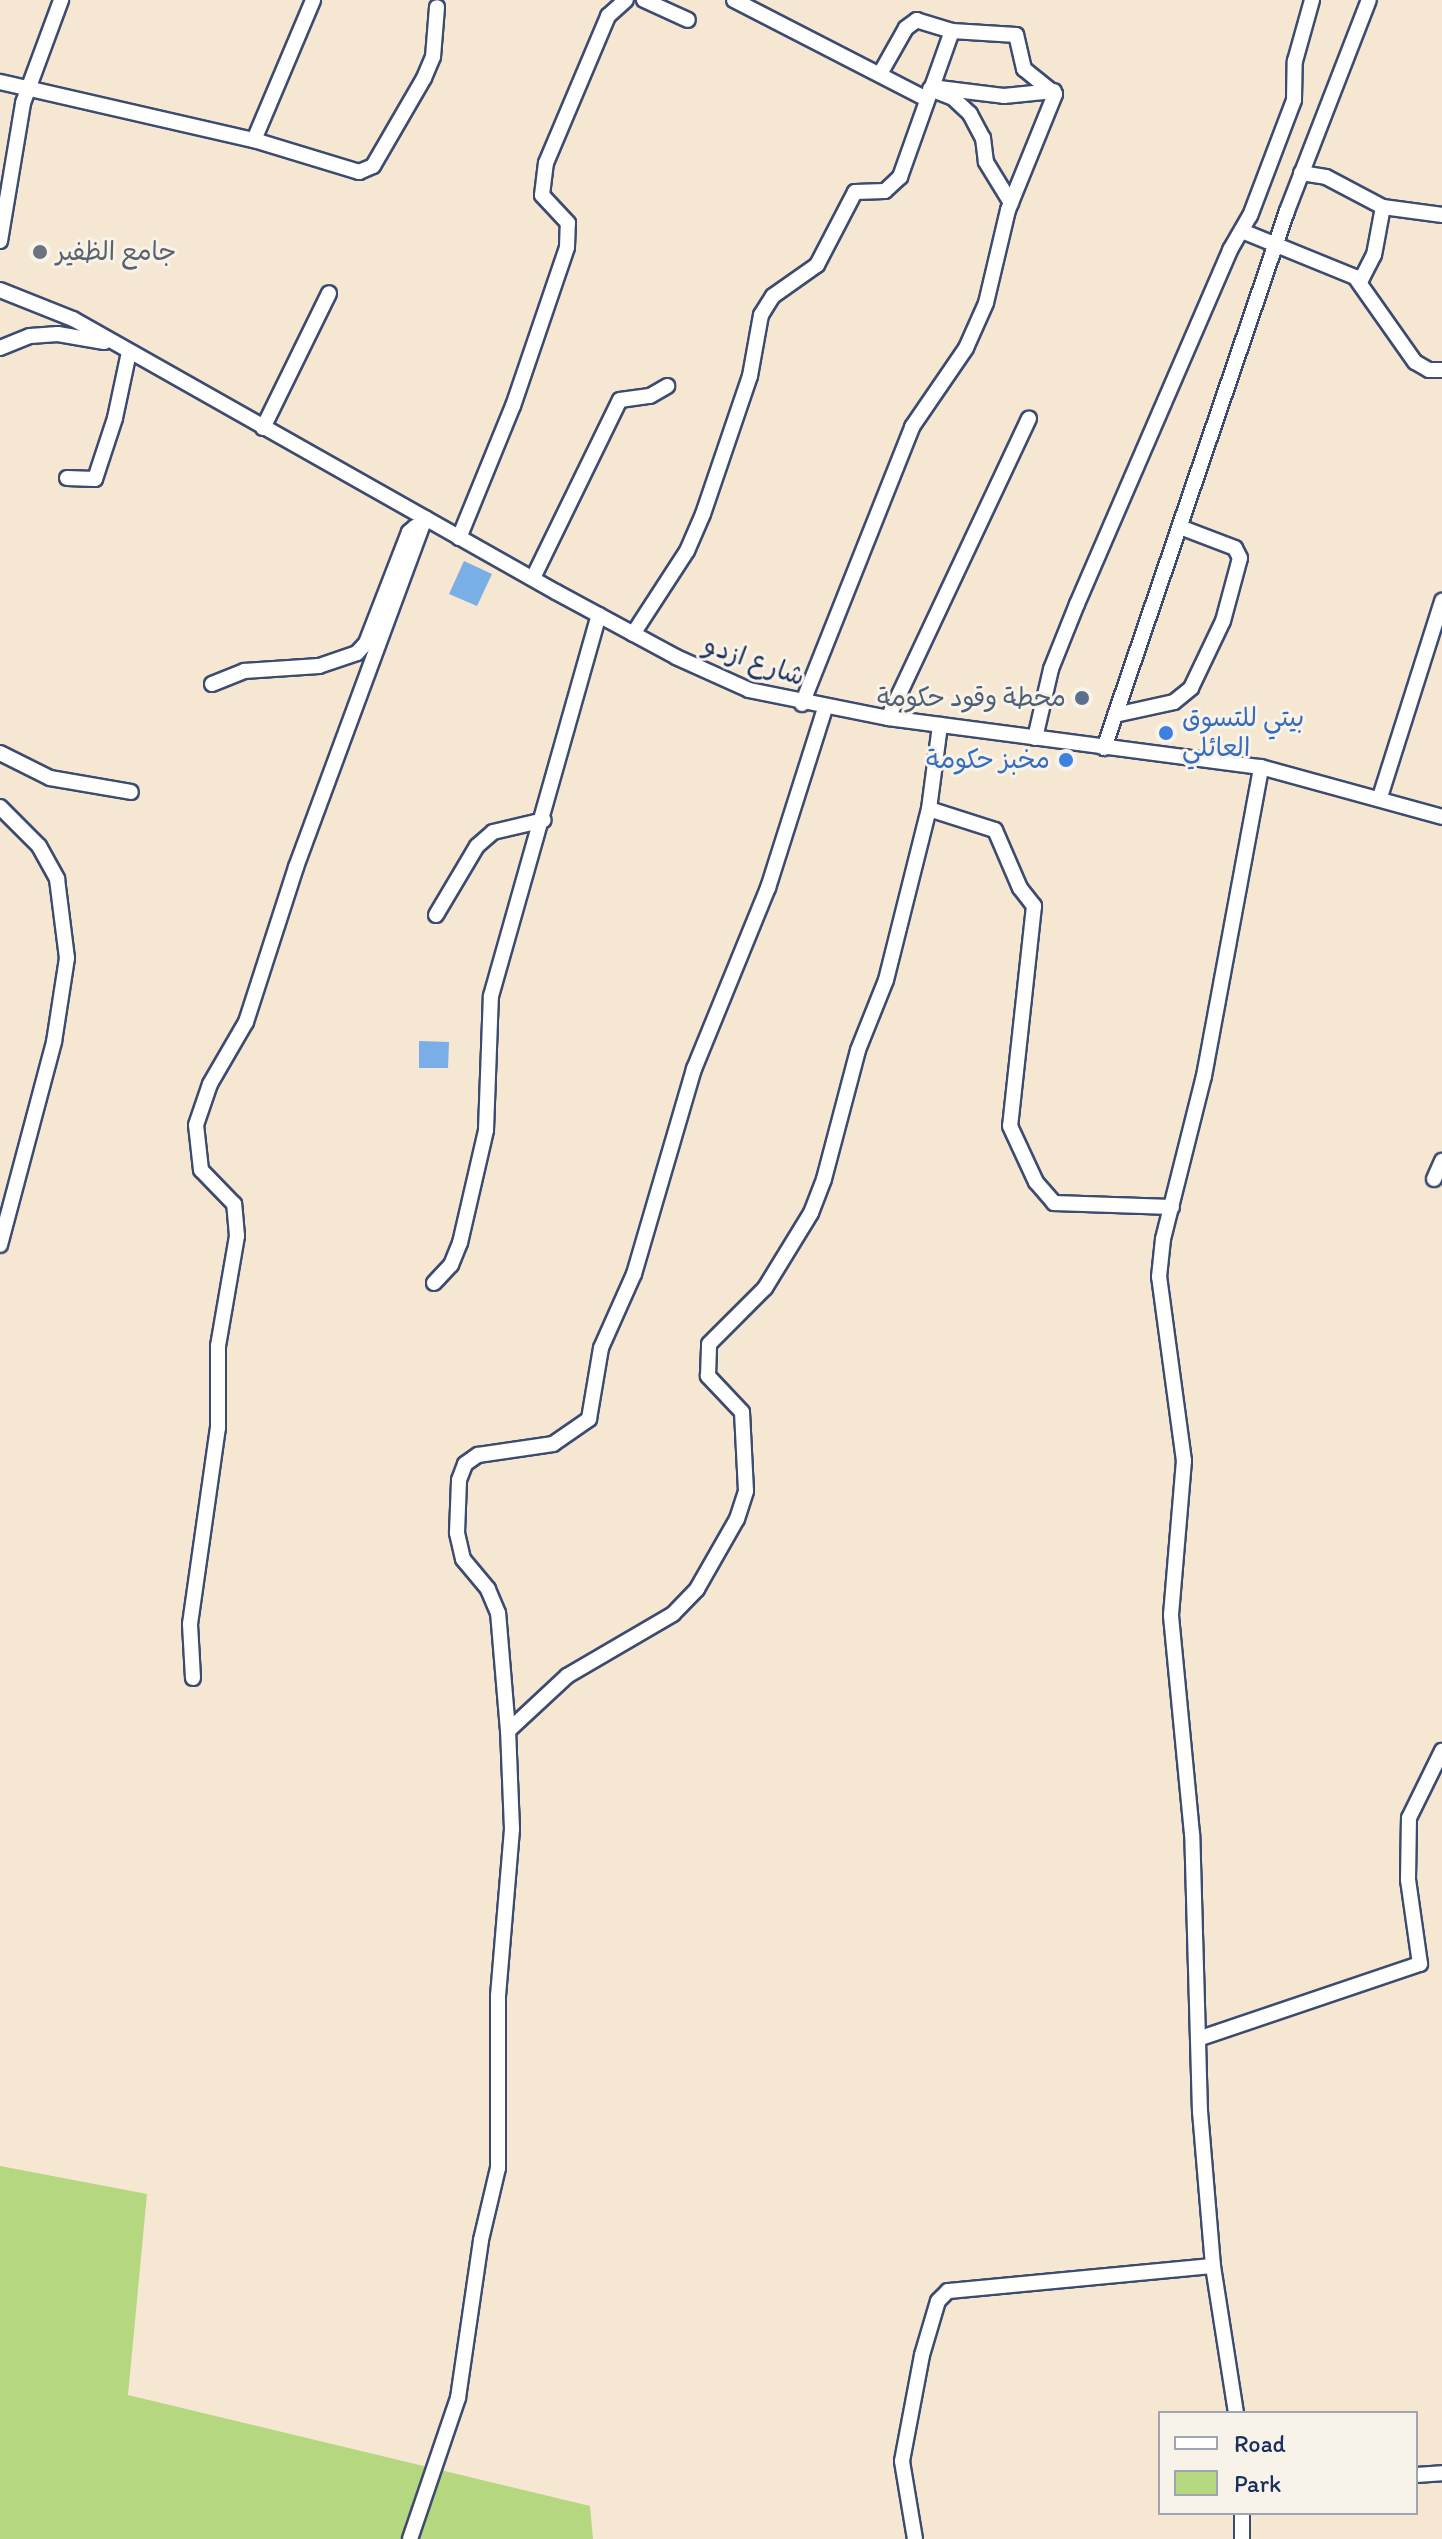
<!DOCTYPE html>
<html>
<head>
<meta charset="utf-8">
<style>
	body { margin:0 }
	#map { position:relative; width:1442px; height:2539px; overflow:hidden; background:#f6e7d3; font-family:Itim,"Playpen Sans Arabic",sans-serif }
	div>[style] { position:absolute }
	.green>* { inset:0; background:#b5d77f }
	.water>* { inset:0; background:#79aee7 }
	.roads { filter:drop-shadow(2px 0 #3c4b70) drop-shadow(-2px 0 #3c4b70) drop-shadow(0 2px #3c4b70) drop-shadow(0 -2px #3c4b70) }
	.minor>* { height:14px; margin:-7px; padding:0 7px; transform-origin:7px; border-radius:7px; background:#fff }
	.dots>* { width:22px; height:22px; translate:-50% -50%; box-sizing:border-box; border:4px solid #f7f3e8; border-radius:50% }
	span { translate:-50% -50%; white-space:nowrap; text-align:center; line-height:1.15; -webkit-text-stroke:6px #f7f3e8; paint-order:stroke }
	.worship-label { font-size:26px; color:#5b616d }
	.left { translate:0 -50%; text-align:left }
	.street-label { font-size:26px; color:#1b2f5e }
	.service-label { font-size:26px; color:#4e5e75 }
	.right { translate:-100% -50%; text-align:right }
	.shop-label { font-size:26px; color:#366cbe }
	.legend { position:absolute; left:1158px; top:2411px; width:260px; height:104px; box-sizing:border-box; background:#f7f3e8; border:2px solid #9fa5b1; margin:0; padding:10px 14px; list-style:none; font-size:24px; color:#1b2f5e }
	.legend li { display:flex; align-items:center; gap:16px; height:40px }
	.legend b { width:40px; border:2px solid #9fa5b1 }
</style>
</head>
<body>
<div id="map">
	<div class="green">
		<div style="clip-path:polygon(0 2166px,147px 2194px,128px 2395px,590px 2506px,593px 2539px,0 2539px)"></div>
	</div>
	<div class="water">
		<div style="clip-path:polygon(464px 561px,492px 574px,477px 606px,449px 594px)"></div>
		<div style="clip-path:polygon(419px 1041px,449px 1042px,448px 1068px,419px 1068px)"></div>
	</div>
	<div class="roads">
		<div class="minor">
			<div style="left:644px;top:0;width:48px;rotate:24.4deg"></div>
			<div style="left:734px;top:0;width:217px;rotate:27.2deg"></div>
			<div style="left:0;top:82px;width:261px;rotate:12.9deg"></div>
			<div style="left:254px;top:140px;width:110px;rotate:16.9deg"></div>
			<div style="left:359px;top:172px;width:15px;rotate:-23deg"></div>
			<div style="left:373px;top:166px;width:102px;rotate:-59.9deg"></div>
			<div style="left:424px;top:78px;width:23px;rotate:-67deg"></div>
			<div style="left:433px;top:57px;width:50px;rotate:-85.4deg"></div>
			<div style="left:939px;top:88px;width:65px;rotate:7deg"></div>
			<div style="left:1004px;top:96px;width:50px;rotate:-5.7deg"></div>
			<div style="left:930px;top:89px;width:25px;rotate:21deg"></div>
			<div style="left:953px;top:98px;width:23px;rotate:43deg"></div>
			<div style="left:970px;top:114px;width:27px;rotate:62deg"></div>
			<div style="left:983px;top:138px;width:24px;rotate:83deg"></div>
			<div style="left:986px;top:162px;width:48px;rotate:58.6deg"></div>
			<div style="left:254px;top:140px;width:152px;rotate:-67.1deg"></div>
			<div style="left:1301px;top:173px;width:25px;rotate:9deg"></div>
			<div style="left:1326px;top:177px;width:64px;rotate:27.8deg"></div>
			<div style="left:1383px;top:207px;width:60px;rotate:7.7deg"></div>
			<div style="left:1242px;top:231px;width:122px;rotate:22.2deg"></div>
			<div style="left:1355px;top:277px;width:104px;rotate:54.8deg"></div>
			<div style="left:1415px;top:362px;width:16px;rotate:30deg"></div>
			<div style="left:1429px;top:370px;width:13px"></div>
			<div style="left:0;top:241px;width:140px;rotate:-80.5deg"></div>
			<div style="left:23px;top:103px;width:110px;rotate:-69.7deg"></div>
			<div style="left:1360px;top:282px;width:30px;rotate:-63deg"></div>
			<div style="left:1374px;top:255px;width:49px;rotate:-79.4deg"></div>
			<div style="left:0;top:290px;width:79px;rotate:21.7deg"></div>
			<div style="left:73px;top:319px;width:555px;rotate:29.48deg"></div>
			<div style="left:556px;top:592px;width:136px;rotate:28.4deg"></div>
			<div style="left:676px;top:657px;width:80px;rotate:24.3deg"></div>
			<div style="left:749px;top:690px;width:142px;rotate:11.4deg"></div>
			<div style="left:888px;top:718px;width:376px;rotate:7.5deg"></div>
			<div style="left:1261px;top:767px;width:188px;rotate:15.4deg"></div>
			<div style="left:0;top:348px;width:32px;rotate:-22deg"></div>
			<div style="left:30px;top:336px;width:28px;rotate:-4deg"></div>
			<div style="left:58px;top:334px;width:47px;rotate:9.9deg"></div>
			<div style="left:263px;top:428px;width:150px;rotate:-63.9deg"></div>
			<div style="left:67px;top:478px;width:28px;rotate:2deg"></div>
			<div style="left:95px;top:479px;width:64px;rotate:-71.8deg"></div>
			<div style="left:115px;top:418px;width:67px;rotate:-78deg"></div>
			<div style="left:459px;top:538px;width:143px;rotate:-67.8deg"></div>
			<div style="left:513px;top:406px;width:168px;rotate:-71.2deg"></div>
			<div style="left:567px;top:247px;width:24px;rotate:-88deg"></div>
			<div style="left:568px;top:223px;width:38px;rotate:-133deg"></div>
			<div style="left:542px;top:195px;width:32px;rotate:-83deg"></div>
			<div style="left:546px;top:163px;width:160px;rotate:-67.1deg"></div>
			<div style="left:608px;top:16px;width:24px;rotate:-42deg"></div>
			<div style="left:533px;top:578px;width:198px;rotate:-64deg"></div>
			<div style="left:620px;top:400px;width:30px;rotate:-8deg"></div>
			<div style="left:650px;top:396px;width:20px;rotate:-30deg"></div>
			<div style="left:633px;top:634px;width:99px;rotate:-57deg"></div>
			<div style="left:687px;top:551px;width:40px;rotate:-66.6deg"></div>
			<div style="left:703px;top:514px;width:146px;rotate:-71.2deg"></div>
			<div style="left:750px;top:376px;width:62px;rotate:-79.8deg"></div>
			<div style="left:761px;top:315px;width:22px;rotate:-58deg"></div>
			<div style="left:773px;top:296px;width:54px;rotate:-35.2deg"></div>
			<div style="left:817px;top:265px;width:82px;rotate:-62.5deg"></div>
			<div style="left:855px;top:192px;width:30px;rotate:-2deg"></div>
			<div style="left:885px;top:191px;width:21px;rotate:-43deg"></div>
			<div style="left:900px;top:177px;width:155px;rotate:-70.4deg"></div>
			<div style="left:212px;top:684px;width:35px;rotate:-22deg"></div>
			<div style="left:244px;top:671px;width:75px;rotate:-3.8deg"></div>
			<div style="left:319px;top:666px;width:40px;rotate:-18.9deg"></div>
			<div style="left:357px;top:653px;width:13px;rotate:-48deg"></div>
			<div style="left:366px;top:643px;width:119px;rotate:-68.8deg"></div>
			<div style="left:409px;top:532px;width:8px;rotate:-40deg"></div>
			<div style="left:415px;top:527px;width:6px;rotate:31deg"></div>
			<div style="left:802px;top:704px;width:298px;rotate:-68.3deg"></div>
			<div style="left:912px;top:427px;width:96px;rotate:-55.6deg"></div>
			<div style="left:966px;top:348px;width:49px;rotate:-66deg"></div>
			<div style="left:986px;top:303px;width:96px;rotate:-76.7deg"></div>
			<div style="left:1008px;top:210px;width:125px;rotate:-67.9deg"></div>
			<div style="left:1055px;top:94px;width:40px;rotate:-141deg"></div>
			<div style="left:1024px;top:69px;width:35px;rotate:-103deg"></div>
			<div style="left:1016px;top:35px;width:64px;rotate:-176.4deg"></div>
			<div style="left:952px;top:31px;width:37px;rotate:-163deg"></div>
			<div style="left:917px;top:20px;width:14px;rotate:144deg"></div>
			<div style="left:906px;top:28px;width:53px;rotate:119.5deg"></div>
			<div style="left:1115px;top:715px;width:60px;rotate:-12.4deg"></div>
			<div style="left:1174px;top:702px;width:22px;rotate:-39deg"></div>
			<div style="left:1191px;top:688px;width:74px;rotate:-64.5deg"></div>
			<div style="left:1223px;top:621px;width:65px;rotate:-74.9deg"></div>
			<div style="left:1240px;top:558px;width:11px;rotate:-117deg"></div>
			<div style="left:1235px;top:548px;width:59px;rotate:-159.1deg"></div>
			<div style="left:888px;top:718px;width:331px;rotate:-64.8deg"></div>
			<div style="left:1035px;top:738px;width:71px;rotate:-76.9deg"></div>
			<div style="left:1051px;top:669px;width:70px;rotate:-68.2deg"></div>
			<div style="left:1077px;top:604px;width:386px;rotate:-66.6deg"></div>
			<div style="left:1230px;top:250px;width:39px;rotate:-60deg"></div>
			<div style="left:1250px;top:216px;width:124px;rotate:-69.2deg"></div>
			<div style="left:1294px;top:100px;width:39px;rotate:-89deg"></div>
			<div style="left:1295px;top:61px;width:63px;rotate:-74.4deg"></div>
			<div style="left:1104px;top:748px;width:567px;rotate:-71.18deg"></div>
			<div style="left:1287px;top:211px;width:226px;rotate:-68.8deg"></div>
			<div style="left:0;top:753px;width:56px;rotate:26.6deg"></div>
			<div style="left:50px;top:778px;width:82px;rotate:9.8deg"></div>
			<div style="left:1380px;top:797px;width:206px;rotate:-72.4deg"></div>
			<div style="left:0;top:807px;width:55px;rotate:45deg"></div>
			<div style="left:39px;top:846px;width:38px;rotate:61deg"></div>
			<div style="left:57px;top:879px;width:80px;rotate:82.8deg"></div>
			<div style="left:67px;top:958px;width:85px;rotate:98.8deg"></div>
			<div style="left:54px;top:1042px;width:210px;rotate:104.9deg"></div>
			<div style="left:929px;top:809px;width:69px;rotate:17.7deg"></div>
			<div style="left:995px;top:830px;width:63px;rotate:66.7deg"></div>
			<div style="left:1020px;top:888px;width:23px;rotate:52deg"></div>
			<div style="left:1034px;top:906px;width:221px;rotate:96.2deg"></div>
			<div style="left:1010px;top:1126px;width:62px;rotate:65.1deg"></div>
			<div style="left:1036px;top:1182px;width:28px;rotate:49deg"></div>
			<div style="left:1054px;top:1203px;width:118px;rotate:1.9deg"></div>
			<div style="left:436px;top:915px;width:80px;rotate:-59.3deg"></div>
			<div style="left:477px;top:846px;width:21px;rotate:-41deg"></div>
			<div style="left:493px;top:832px;width:52px;rotate:-13.2deg"></div>
			<div style="left:1434px;top:1179px;width:20px;rotate:-66deg"></div>
			<div style="left:434px;top:1283px;width:25px;rotate:-47deg"></div>
			<div style="left:451px;top:1265px;width:24px;rotate:-68deg"></div>
			<div style="left:460px;top:1243px;width:116px;rotate:-77deg"></div>
			<div style="left:486px;top:1130px;width:134px;rotate:-87.9deg"></div>
			<div style="left:491px;top:996px;width:396px;rotate:-74.2deg"></div>
			<div style="left:193px;top:1678px;width:54px;rotate:-93.2deg"></div>
			<div style="left:190px;top:1624px;width:198px;rotate:-81.9deg"></div>
			<div style="left:218px;top:1428px;width:82px;rotate:-90deg"></div>
			<div style="left:218px;top:1346px;width:112px;rotate:-80.2deg"></div>
			<div style="left:237px;top:1236px;width:32px;rotate:-95deg"></div>
			<div style="left:234px;top:1204px;width:47px;rotate:-134.1deg"></div>
			<div style="left:201px;top:1170px;width:45px;rotate:-96.3deg"></div>
			<div style="left:196px;top:1125px;width:43px;rotate:-71.1deg"></div>
			<div style="left:210px;top:1084px;width:72px;rotate:-59.9deg"></div>
			<div style="left:246px;top:1022px;width:163px;rotate:-72.1deg"></div>
			<div style="left:296px;top:867px;width:372px;rotate:-69.7deg"></div>
			<div style="left:508px;top:1731px;width:81px;rotate:-43deg"></div>
			<div style="left:567px;top:1676px;width:123px;rotate:-30.3deg"></div>
			<div style="left:673px;top:1614px;width:35px;rotate:-46deg"></div>
			<div style="left:697px;top:1589px;width:81px;rotate:-60.3deg"></div>
			<div style="left:737px;top:1519px;width:29px;rotate:-72deg"></div>
			<div style="left:746px;top:1491px;width:79px;rotate:-92.9deg"></div>
			<div style="left:742px;top:1412px;width:50px;rotate:-133.4deg"></div>
			<div style="left:708px;top:1376px;width:32px;rotate:-88deg"></div>
			<div style="left:709px;top:1344px;width:79px;rotate:-45deg"></div>
			<div style="left:765px;top:1288px;width:88px;rotate:-58.5deg"></div>
			<div style="left:811px;top:1213px;width:36px;rotate:-69deg"></div>
			<div style="left:824px;top:1179px;width:133px;rotate:-75.2deg"></div>
			<div style="left:858px;top:1050px;width:75px;rotate:-68.2deg"></div>
			<div style="left:886px;top:980px;width:176px;rotate:-75.9deg"></div>
			<div style="left:929px;top:809px;width:85px;rotate:-82.5deg"></div>
			<div style="left:1201px;top:2038px;width:231px;rotate:-18.7deg"></div>
			<div style="left:1420px;top:1964px;width:85px;rotate:-98.1deg"></div>
			<div style="left:1408px;top:1880px;width:62px;rotate:-89.1deg"></div>
			<div style="left:1409px;top:1818px;width:75px;rotate:-63.8deg"></div>
			<div style="left:1236px;top:2413px;width:149px;rotate:-98.9deg"></div>
			<div style="left:1213px;top:2266px;width:155px;rotate:-94.8deg"></div>
			<div style="left:1200px;top:2112px;width:278px;rotate:-91.6deg"></div>
			<div style="left:1192px;top:1834px;width:220px;rotate:-95.5deg"></div>
			<div style="left:1171px;top:1615px;width:155px;rotate:-85.2deg"></div>
			<div style="left:1184px;top:1461px;width:186px;rotate:-97.7deg"></div>
			<div style="left:1159px;top:1277px;width:38px;rotate:-84deg"></div>
			<div style="left:1163px;top:1239px;width:168px;rotate:-75.9deg"></div>
			<div style="left:1204px;top:1076px;width:314px;rotate:-79.5deg"></div>
			<div style="left:1416px;top:2475px;width:26px;rotate:-4deg"></div>
			<div style="left:410px;top:2539px;width:149px;rotate:-71.2deg"></div>
			<div style="left:458px;top:2398px;width:160px;rotate:-81.7deg"></div>
			<div style="left:481px;top:2240px;width:74px;rotate:-76.7deg"></div>
			<div style="left:498px;top:2168px;width:172px;rotate:-90deg"></div>
			<div style="left:498px;top:1996px;width:168px;rotate:-85.2deg"></div>
			<div style="left:512px;top:1829px;width:98px;rotate:-92.3deg"></div>
			<div style="left:508px;top:1731px;width:118px;rotate:-94.8deg"></div>
			<div style="left:498px;top:1613px;width:26px;rotate:-113deg"></div>
			<div style="left:488px;top:1589px;width:39px;rotate:-130deg"></div>
			<div style="left:463px;top:1559px;width:27px;rotate:-103deg"></div>
			<div style="left:457px;top:1533px;width:53px;rotate:-87.8deg"></div>
			<div style="left:459px;top:1480px;width:17px;rotate:-69deg"></div>
			<div style="left:465px;top:1464px;width:16px;rotate:-35deg"></div>
			<div style="left:478px;top:1455px;width:76px;rotate:-8.3deg"></div>
			<div style="left:553px;top:1444px;width:44px;rotate:-34.8deg"></div>
			<div style="left:589px;top:1419px;width:72px;rotate:-80.4deg"></div>
			<div style="left:601px;top:1348px;width:81px;rotate:-66deg"></div>
			<div style="left:634px;top:1274px;width:214px;rotate:-73.7deg"></div>
			<div style="left:694px;top:1069px;width:196px;rotate:-67.8deg"></div>
			<div style="left:768px;top:888px;width:189px;rotate:-72.4deg"></div>
			<div style="left:915px;top:2539px;width:79px;rotate:-99.5deg"></div>
			<div style="left:902px;top:2461px;width:108px;rotate:-79.3deg"></div>
			<div style="left:922px;top:2355px;width:56px;rotate:-73.5deg"></div>
			<div style="left:938px;top:2301px;width:14px;rotate:-45deg"></div>
			<div style="left:948px;top:2291px;width:266px;rotate:-5.4deg"></div>
			<div style="left:1242px;top:2539px;width:26px;rotate:-90deg"></div>
		</div>
	</div>
	<div class="dots">
		<div style="left:40px;top:252px;background:#6b7280"></div>
		<div style="left:1082px;top:698px;background:#5c6f8a"></div>
		<div style="left:1166px;top:733px;background:#3f7fe0"></div>
		<div style="left:1066px;top:760px;background:#3f7fe0"></div>
	</div>
	<div class="worship-label">
		<span class="left" style="left:56px;top:252px">جامع الظفير</span>
	</div>
	<div class="street-label">
		<span style="left:754px;top:661px;rotate:19deg">شارع ازدو</span>
	</div>
	<div class="service-label">
		<span class="right" style="left:1066px;top:698px">محطة وقود حكومة</span>
	</div>
	<div class="shop-label">
		<span class="left" style="left:1182px;top:733px">بيتي للتسوق<br>العائلي</span>
		<span class="right" style="left:1050px;top:760px">مخبز حكومة</span>
	</div>
	<ul class="legend">
	<li><b style="height:10px;background:#fff"></b>Road</li>
	<li><b style="height:22px;background:#b5d77f"></b>Park</li>
	</ul>
</div>
</body>
</html>
